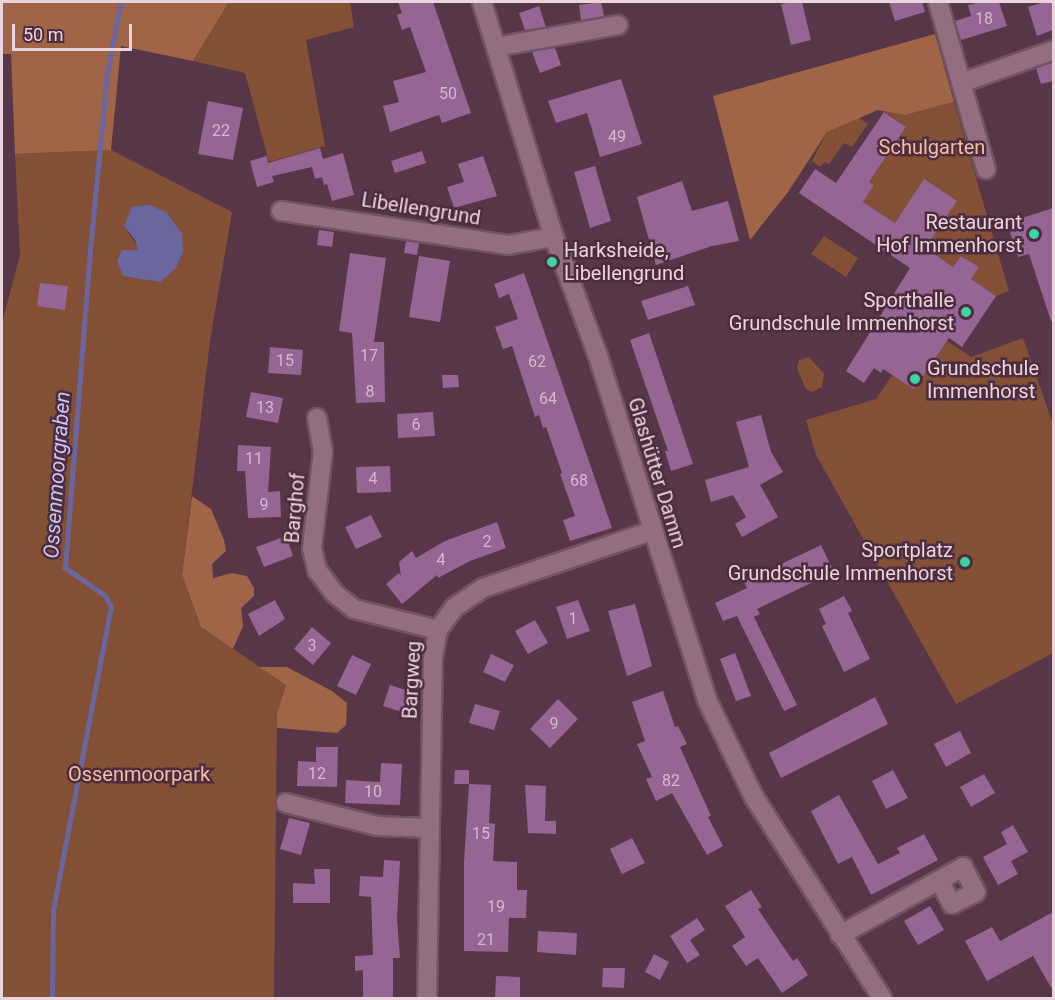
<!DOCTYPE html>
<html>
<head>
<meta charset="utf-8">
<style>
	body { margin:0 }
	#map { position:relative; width:1055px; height:1000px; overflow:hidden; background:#573647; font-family:Roboto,sans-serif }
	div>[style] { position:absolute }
	.green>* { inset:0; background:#835036 }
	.forest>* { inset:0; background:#a06446 }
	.water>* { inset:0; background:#6b66a0 }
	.stream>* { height:4.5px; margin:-2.25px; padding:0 2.25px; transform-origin:2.25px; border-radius:2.25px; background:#6b66a0 }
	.building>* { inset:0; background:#956594 }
	.roads { filter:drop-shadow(2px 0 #705463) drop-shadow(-2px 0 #705463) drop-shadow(0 2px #705463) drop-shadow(0 -2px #705463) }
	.minor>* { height:18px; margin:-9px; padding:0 9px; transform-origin:9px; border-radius:9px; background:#926e80 }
	.dots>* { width:16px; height:16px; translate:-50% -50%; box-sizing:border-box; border:3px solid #4c2c3d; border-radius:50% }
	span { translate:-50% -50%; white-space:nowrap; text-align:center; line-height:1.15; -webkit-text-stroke:5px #4c2c3d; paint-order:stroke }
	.number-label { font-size:16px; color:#d5b9cc }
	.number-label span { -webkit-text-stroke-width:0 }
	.park-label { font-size:20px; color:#f4bea4 }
	.street-label { font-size:20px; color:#ead5df }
	.poi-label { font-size:20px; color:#ead5df }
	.right { translate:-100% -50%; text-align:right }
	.left { translate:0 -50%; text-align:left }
	.water-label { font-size:21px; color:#c8c5f9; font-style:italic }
	.frame { position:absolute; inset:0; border:3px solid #ead5df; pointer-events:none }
	.scale { position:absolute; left:12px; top:24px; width:120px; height:27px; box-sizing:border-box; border:3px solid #ead5df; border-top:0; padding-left:8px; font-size:18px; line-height:21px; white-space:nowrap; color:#ead5df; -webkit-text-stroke:4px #4c2c3d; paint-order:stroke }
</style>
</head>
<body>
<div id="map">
	<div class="green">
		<div style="clip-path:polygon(229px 2px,350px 2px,354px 27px,306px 40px,325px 146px,269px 162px,245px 73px,193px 61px)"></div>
		<div style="clip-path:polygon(954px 102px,1009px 291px,996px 296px,971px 279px,978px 267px,962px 256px,953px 267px,933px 253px,934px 250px,927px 245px,924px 180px,895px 223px,863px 202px,874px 185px,869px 182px,906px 127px,884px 111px,905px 115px)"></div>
		<div style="clip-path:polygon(859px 118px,868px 124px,852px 147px,844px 143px,829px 164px,825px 162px,820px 167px,812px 161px,827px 132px)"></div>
		<div style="clip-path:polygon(evenodd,111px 150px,232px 212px,210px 341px,182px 575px,201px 627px,286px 685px,277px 713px,274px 998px,2px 998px,2px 323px,20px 255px,15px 154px,111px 150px,124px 226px,183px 252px,176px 268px,160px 281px,124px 226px)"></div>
		<div style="clip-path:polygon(824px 236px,858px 258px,846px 277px,811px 254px)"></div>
		<div style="clip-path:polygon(925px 327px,971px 357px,1023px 338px,1053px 424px,1053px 653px,956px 704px,816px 455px,806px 420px,876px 399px)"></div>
		<div style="clip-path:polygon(809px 357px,824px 374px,822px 387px,812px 392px,806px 389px,797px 368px,799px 360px)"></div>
	</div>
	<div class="forest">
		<div style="clip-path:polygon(2px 2px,229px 2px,193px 61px,121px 46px,111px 150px,15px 154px,11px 54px,2px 54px)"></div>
		<div style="clip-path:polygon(935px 34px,954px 102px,905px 115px,878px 110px,827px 132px,788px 192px,750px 240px,713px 96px)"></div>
		<div style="clip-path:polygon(192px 496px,211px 509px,224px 540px,226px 551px,212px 564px,213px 578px,232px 573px,247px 576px,254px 588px,254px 596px,241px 608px,243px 626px,233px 649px,201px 627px,182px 575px)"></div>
		<div style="clip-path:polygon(259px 667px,287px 667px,332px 691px,347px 703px,346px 725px,337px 733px,277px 728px,277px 713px,286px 685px)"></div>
	</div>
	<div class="water">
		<div style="clip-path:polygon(149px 205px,166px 212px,182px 233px,183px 252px,176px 268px,160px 282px,123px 276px,117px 261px,122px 250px,138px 250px,135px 240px,124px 226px,132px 207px)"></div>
	</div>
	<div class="stream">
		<div style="left:52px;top:998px;width:88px;rotate:-89.3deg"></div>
		<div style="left:53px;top:910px;width:309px;rotate:-79.2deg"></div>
		<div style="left:111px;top:607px;width:13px;rotate:-119deg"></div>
		<div style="left:105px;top:596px;width:49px;rotate:-145deg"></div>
		<div style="left:65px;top:568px;width:319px;rotate:-85.5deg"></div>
		<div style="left:90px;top:250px;width:178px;rotate:-84.5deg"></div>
		<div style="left:107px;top:73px;width:72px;rotate:-78.8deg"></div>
	</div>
	<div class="building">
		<div style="clip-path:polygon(398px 2px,433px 2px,471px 113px,442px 123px,439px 115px,390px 132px,383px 106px,399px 102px,393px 81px,426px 72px,410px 27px,402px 30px,397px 15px,402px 13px)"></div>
		<div style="clip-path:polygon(601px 2px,604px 16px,581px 20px,579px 5px)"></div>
		<div style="clip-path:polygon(792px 2px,802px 2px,811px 40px,791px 45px,781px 4px)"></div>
		<div style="clip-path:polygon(889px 2px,922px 2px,925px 12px,895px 21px)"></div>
		<div style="clip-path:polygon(980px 2px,999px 2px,1007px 26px,961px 40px,955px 21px,971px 16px,968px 5px)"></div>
		<div style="clip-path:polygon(1044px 2px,1053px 2px,1053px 30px,1037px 36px,1028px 7px)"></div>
		<div style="clip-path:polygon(539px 6px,546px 27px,525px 30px,519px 13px)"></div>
		<div style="clip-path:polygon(555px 48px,561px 65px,540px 73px,532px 52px)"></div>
		<div style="clip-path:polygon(1053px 62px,1053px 81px,1041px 84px,1036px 68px)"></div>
		<div style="clip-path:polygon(621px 79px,642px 144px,600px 157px,587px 113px,556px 123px,548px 101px)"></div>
		<div style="clip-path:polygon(208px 101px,243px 108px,233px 160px,198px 154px)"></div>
		<div style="clip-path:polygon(884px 112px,906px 127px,869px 182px,874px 185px,863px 202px,895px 223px,924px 179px,957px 201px,927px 245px,934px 250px,933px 253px,953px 267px,961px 256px,979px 267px,971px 279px,996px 296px,962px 347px,949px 338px,914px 389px,883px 369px,881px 373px,874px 368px,864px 383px,846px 371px,910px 268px,799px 193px,815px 169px,836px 183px)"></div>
		<div style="clip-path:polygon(320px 148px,323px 159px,343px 153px,354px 195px,332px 201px,327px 184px,324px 185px,322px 177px,315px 179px,312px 167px,272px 176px,274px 182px,257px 187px,250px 161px,267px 156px,268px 163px)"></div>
		<div style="clip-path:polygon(422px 151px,426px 163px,395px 173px,391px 161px)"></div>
		<div style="clip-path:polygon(483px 156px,497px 196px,454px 208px,447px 187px,464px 182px,458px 164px)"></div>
		<div style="clip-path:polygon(595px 166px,611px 221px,590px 228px,574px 172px)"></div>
		<div style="clip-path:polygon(682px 181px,692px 211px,728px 201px,739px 241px,712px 246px,656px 265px,637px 197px)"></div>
		<div style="clip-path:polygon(1053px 208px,1053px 321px,1051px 321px,1029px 254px,1018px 257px,1007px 223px)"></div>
		<div style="clip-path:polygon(319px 230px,334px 232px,332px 247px,317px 245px)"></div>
		<div style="clip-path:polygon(406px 241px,419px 243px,417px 255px,404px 253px)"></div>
		<div style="clip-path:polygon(350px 253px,386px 258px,374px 342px,384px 342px,385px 402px,356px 403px,352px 333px,339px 331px)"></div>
		<div style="clip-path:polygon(419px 256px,450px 261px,440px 322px,409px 317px)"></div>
		<div style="clip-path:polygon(524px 273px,612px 528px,570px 541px,563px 520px,575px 516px,560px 474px,562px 473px,546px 427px,543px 428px,539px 415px,535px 417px,512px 346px,503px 349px,495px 327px,518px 319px,509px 294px,499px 298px,494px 284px)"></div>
		<div style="clip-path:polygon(40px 283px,68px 286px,65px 310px,37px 306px)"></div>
		<div style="clip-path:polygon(688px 286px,695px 305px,648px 320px,641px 301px)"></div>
		<div style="clip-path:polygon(649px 333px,693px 464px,671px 471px,665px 451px,668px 451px,630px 340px)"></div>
		<div style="clip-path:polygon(270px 347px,303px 350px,301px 375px,268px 373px)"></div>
		<div style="clip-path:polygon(442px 375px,458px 375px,459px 387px,443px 388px)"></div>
		<div style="clip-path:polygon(251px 392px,283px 398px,278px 423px,246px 417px)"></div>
		<div style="clip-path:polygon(433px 412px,435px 436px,398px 438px,397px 414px)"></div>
		<div style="clip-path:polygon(761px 415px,771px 452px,783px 472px,760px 485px,778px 517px,742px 537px,735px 524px,746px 517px,733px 495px,711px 502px,705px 480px,749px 467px,736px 422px)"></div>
		<div style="clip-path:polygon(238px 445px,271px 447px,268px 492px,280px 491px,281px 517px,248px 518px,245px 471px,237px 471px)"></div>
		<div style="clip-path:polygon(390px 466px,391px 492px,357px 493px,356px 467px)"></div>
		<div style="clip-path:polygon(371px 515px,382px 537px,356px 549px,345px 527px)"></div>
		<div style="clip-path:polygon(497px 522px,506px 548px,470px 561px,438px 578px,437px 575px,402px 604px,386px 584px,399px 573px,401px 576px,399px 562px,412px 551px,416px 558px,445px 541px)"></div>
		<div style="clip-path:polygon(286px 536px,293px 556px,264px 567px,256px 547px)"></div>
		<div style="clip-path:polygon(821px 545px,834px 572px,757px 609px,760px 614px,754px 617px,797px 705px,784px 711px,737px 616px,723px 621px,715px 603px,747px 588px,744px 582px)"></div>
		<div style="clip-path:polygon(844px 596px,852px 611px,848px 613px,870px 659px,844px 672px,822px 626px,826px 624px,819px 609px)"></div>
		<div style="clip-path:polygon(275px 600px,285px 619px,259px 636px,248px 614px)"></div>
		<div style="clip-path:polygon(578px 600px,590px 631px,567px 639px,556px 607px)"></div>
		<div style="clip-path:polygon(635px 604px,652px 666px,627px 676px,608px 611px)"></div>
		<div style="clip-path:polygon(535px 620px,548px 643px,528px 654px,515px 631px)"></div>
		<div style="clip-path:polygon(312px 627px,331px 643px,313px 665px,294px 649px)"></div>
		<div style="clip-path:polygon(735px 653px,751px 696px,736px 701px,720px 659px)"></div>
		<div style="clip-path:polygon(491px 654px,514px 665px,505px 682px,483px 672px)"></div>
		<div style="clip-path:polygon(352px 655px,371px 664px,356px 695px,337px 686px)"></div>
		<div style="clip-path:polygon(390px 685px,412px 692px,405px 713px,383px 706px)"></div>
		<div style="clip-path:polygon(663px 691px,675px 727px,678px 726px,687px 744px,680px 747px,711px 816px,708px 817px,723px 846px,707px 855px,672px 793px,656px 801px,646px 779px,652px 777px,637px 744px,645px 741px,632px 702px)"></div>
		<div style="clip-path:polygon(875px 697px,888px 724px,781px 778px,769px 753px)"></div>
		<div style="clip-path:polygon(558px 699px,578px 719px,550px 748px,530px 729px)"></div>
		<div style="clip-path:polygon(475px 704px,500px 711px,494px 730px,469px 723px)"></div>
		<div style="clip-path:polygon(960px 731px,971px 753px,946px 767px,934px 744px)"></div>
		<div style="clip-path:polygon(316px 747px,338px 747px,337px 787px,297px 786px,298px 761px,316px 762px)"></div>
		<div style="clip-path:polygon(381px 763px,402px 764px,400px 805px,345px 803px,346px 780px,380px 782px)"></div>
		<div style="clip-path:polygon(455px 770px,469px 770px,469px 784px,454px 784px)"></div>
		<div style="clip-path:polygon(893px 770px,908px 798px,886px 809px,872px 781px)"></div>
		<div style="clip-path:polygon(984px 774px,995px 793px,971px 807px,960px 787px)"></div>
		<div style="clip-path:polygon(469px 784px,491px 785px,489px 823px,495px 824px,493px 861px,517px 862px,517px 890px,527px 890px,526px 918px,509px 918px,508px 952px,464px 951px,464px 862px)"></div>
		<div style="clip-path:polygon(525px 785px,546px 786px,545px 821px,556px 821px,556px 834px,528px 833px)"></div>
		<div style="clip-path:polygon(839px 795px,878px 864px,900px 853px,897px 848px,924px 834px,938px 860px,871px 895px,852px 857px,838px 864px,811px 811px)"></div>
		<div style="clip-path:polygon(289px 818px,310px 823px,301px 855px,280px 849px)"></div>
		<div style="clip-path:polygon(1013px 825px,1028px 852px,1011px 861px,1018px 874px,998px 885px,983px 857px,1007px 844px,1001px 832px)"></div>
		<div style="clip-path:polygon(632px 838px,645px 863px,622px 874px,610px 849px)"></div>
		<div style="clip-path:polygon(384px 860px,400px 861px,397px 918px,400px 958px,393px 958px,393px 999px,363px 999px,363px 970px,355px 971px,355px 956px,373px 955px,371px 897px,359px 896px,360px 876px,383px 877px)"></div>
		<div style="clip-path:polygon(314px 869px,330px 869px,330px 903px,293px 903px,293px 883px,315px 884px)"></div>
		<div style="clip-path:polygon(751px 890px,762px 907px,758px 909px,793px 961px,797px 958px,808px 975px,782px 993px,758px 958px,746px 966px,732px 946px,745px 937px,725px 906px)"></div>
		<div style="clip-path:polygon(930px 906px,944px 930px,918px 945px,904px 921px)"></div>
		<div style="clip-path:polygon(1053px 912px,1053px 991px,1033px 956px,987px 981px,965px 941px,992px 927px,1000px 941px)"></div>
		<div style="clip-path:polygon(697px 918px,705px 930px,690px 940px,700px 955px,687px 963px,670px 936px)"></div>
		<div style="clip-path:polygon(538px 931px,577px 933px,576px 955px,537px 952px)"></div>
		<div style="clip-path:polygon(654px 954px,669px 962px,660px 980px,645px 972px)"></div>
		<div style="clip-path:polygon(603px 968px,625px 968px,624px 988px,602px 987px)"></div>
		<div style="clip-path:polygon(496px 976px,520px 977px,520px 999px,495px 999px)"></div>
	</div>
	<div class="roads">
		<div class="minor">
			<div style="left:482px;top:2px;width:246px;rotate:73deg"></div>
			<div style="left:554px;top:237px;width:127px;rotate:69.7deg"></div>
			<div style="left:598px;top:356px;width:363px;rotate:72.4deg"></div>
			<div style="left:708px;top:702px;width:106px;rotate:64.2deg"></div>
			<div style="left:754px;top:797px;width:238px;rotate:57.5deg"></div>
			<div style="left:938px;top:2px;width:174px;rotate:74deg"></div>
			<div style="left:496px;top:47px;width:124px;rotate:-10.2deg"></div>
			<div style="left:961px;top:83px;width:99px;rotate:-19.5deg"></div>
			<div style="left:281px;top:211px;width:230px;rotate:8.5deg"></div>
			<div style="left:508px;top:245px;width:47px;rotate:-9.9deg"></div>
			<div style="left:317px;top:418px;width:34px;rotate:80deg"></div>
			<div style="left:323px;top:451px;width:98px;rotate:96.5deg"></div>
			<div style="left:312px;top:548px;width:23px;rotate:77deg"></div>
			<div style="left:317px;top:570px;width:30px;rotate:53deg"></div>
			<div style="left:335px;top:594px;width:24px;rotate:38deg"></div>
			<div style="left:354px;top:609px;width:87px;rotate:14deg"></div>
			<div style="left:286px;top:803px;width:94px;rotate:14.2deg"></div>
			<div style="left:377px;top:826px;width:53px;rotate:2.2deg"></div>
			<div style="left:840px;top:935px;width:141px;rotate:-28.9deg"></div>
			<div style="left:963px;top:867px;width:28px;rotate:63deg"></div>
			<div style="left:976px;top:892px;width:27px;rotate:153deg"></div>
			<div style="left:952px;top:904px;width:26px;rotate:-119deg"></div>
			<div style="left:427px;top:998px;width:340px;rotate:-89deg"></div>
			<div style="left:433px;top:658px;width:28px;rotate:-80deg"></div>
			<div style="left:438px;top:630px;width:29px;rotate:-54deg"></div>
			<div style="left:455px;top:607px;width:34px;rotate:-34deg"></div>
			<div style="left:483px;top:588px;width:177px;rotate:-18.7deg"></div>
		</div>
	</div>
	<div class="dots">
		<div style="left:1034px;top:234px;background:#3cd4a4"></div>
		<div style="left:552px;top:262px;background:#3cd4a4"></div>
		<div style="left:966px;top:312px;background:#3cd4a4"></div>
		<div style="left:915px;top:379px;background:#3cd4a4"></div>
		<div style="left:965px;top:562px;background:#3cd4a4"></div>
	</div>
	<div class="number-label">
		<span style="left:984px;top:19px">18</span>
		<span style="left:448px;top:94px">50</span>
		<span style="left:221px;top:131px">22</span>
		<span style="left:617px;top:137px">49</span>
		<span style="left:369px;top:356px">17</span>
		<span style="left:285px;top:361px">15</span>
		<span style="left:537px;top:362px">62</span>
		<span style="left:370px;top:392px">8</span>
		<span style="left:548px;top:399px">64</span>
		<span style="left:265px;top:408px">13</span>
		<span style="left:416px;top:425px">6</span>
		<span style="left:254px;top:459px">11</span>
		<span style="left:373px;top:479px">4</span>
		<span style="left:579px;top:481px">68</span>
		<span style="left:264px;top:505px">9</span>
		<span style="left:487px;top:542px">2</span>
		<span style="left:441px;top:560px">4</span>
		<span style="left:573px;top:619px">1</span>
		<span style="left:312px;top:646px">3</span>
		<span style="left:554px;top:724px">9</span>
		<span style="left:317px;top:774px">12</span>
		<span style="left:671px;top:781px">82</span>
		<span style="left:373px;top:792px">10</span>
		<span style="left:481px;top:834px">15</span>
		<span style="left:496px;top:907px">19</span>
		<span style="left:486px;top:940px">21</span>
	</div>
	<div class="park-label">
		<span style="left:932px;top:147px">Schulgarten</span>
		<span style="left:139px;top:774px">Ossenmoorpark</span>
	</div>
	<div class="street-label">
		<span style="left:421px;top:209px;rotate:9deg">Libellengrund</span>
		<span style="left:657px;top:473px;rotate:73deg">Glashütter Damm</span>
		<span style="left:295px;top:508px;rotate:-85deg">Barghof</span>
		<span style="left:412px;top:680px;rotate:-87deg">Bargweg</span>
	</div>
	<div class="poi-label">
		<span class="right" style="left:1022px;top:234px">Restaurant<br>Hof Immenhorst</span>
		<span class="left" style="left:564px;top:262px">Harksheide,<br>Libellengrund</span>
		<span class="right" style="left:954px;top:312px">Sporthalle<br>Grundschule Immenhorst</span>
		<span class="left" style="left:927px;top:380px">Grundschule<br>Immenhorst</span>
		<span class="right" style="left:953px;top:562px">Sportplatz<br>Grundschule Immenhorst</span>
	</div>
	<div class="water-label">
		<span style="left:57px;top:475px;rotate:-86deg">Ossenmoorgraben</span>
	</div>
	<div class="frame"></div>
	<div class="scale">50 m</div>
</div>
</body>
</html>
